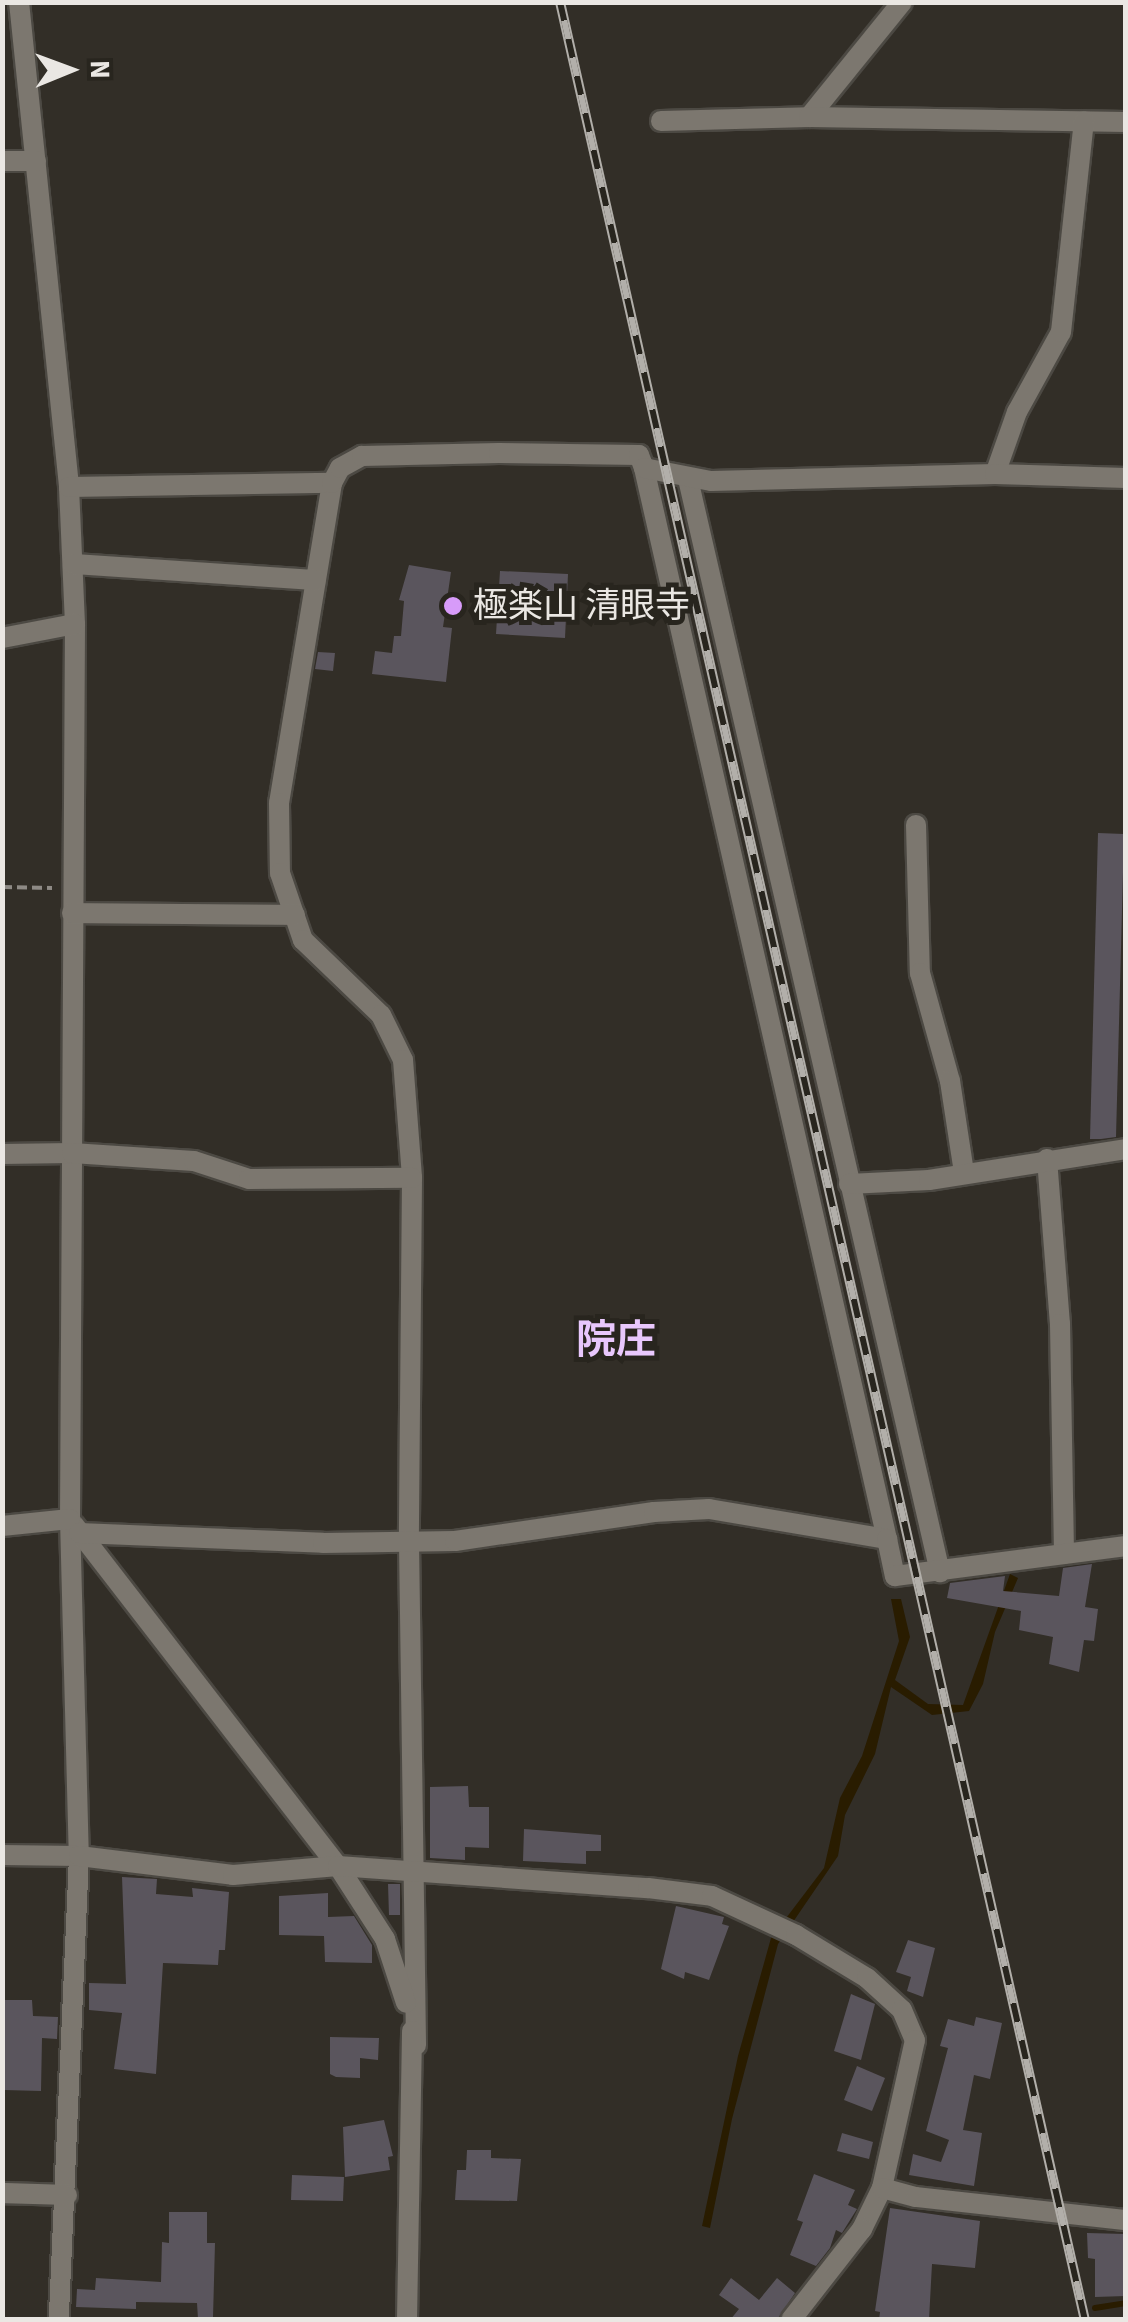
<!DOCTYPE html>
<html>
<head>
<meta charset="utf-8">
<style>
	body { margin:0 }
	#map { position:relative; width:1128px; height:2322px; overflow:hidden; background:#322e27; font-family:"Source Sans 3","Noto Sans JP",sans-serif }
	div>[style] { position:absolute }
	.water>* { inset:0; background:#291c00 }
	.stream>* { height:6px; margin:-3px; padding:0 3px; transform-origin:3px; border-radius:3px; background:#291c00 }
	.building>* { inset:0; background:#5a555d }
	.path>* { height:4px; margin-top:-2px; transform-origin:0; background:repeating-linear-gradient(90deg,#8e8a85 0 10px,transparent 0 15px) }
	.roads { filter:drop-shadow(2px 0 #4c4943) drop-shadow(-2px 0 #4c4943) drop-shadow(0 2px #4c4943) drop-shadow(0 -2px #4c4943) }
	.street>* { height:20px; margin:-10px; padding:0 10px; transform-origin:10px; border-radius:10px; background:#7c776f }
	.rail>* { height:10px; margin-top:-5px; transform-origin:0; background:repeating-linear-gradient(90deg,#28251e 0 19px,#b2afaa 0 38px); box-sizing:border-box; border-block:2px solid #b2afaa }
	.dots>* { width:28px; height:28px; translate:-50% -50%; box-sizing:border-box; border:5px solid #28251e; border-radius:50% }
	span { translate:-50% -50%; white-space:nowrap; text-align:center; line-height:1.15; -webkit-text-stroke:10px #28251e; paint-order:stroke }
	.poi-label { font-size:35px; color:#eae7e3 }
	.left { translate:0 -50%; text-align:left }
	.quarter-label { font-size:40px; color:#e8c7fc; font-weight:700 }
	.frame { position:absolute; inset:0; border:5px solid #eae7e3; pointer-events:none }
	.north { position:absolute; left:20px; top:20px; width:100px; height:100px; -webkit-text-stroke:8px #28251e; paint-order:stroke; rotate:89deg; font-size:28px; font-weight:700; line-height:40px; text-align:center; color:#eae7e3 }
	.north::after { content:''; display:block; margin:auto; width:35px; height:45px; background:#eae7e3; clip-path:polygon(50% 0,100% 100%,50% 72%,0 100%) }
</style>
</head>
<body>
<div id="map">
	<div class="water">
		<div style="clip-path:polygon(1010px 1574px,1018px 1578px,995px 1632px,983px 1684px,969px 1711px,932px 1715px,891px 1687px,875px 1754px,845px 1815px,838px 1856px,778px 1944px,732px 2119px,710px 2228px,702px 2226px,738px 2056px,771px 1938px,824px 1868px,840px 1798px,862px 1756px,899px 1641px,891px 1599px,901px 1599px,910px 1637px,895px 1680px,928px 1704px,963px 1705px)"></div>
	</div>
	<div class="stream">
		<div style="left:1095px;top:2308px;width:31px;rotate:-9deg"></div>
	</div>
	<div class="building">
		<div style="clip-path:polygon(409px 565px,451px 572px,443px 627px,452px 628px,446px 682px,372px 674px,375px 651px,392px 653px,394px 636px,401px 636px,404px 601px,399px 600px)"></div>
		<div style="clip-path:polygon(500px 571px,568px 574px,565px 638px,496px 634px)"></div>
		<div style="clip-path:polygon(318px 652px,335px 653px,333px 671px,315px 669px)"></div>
		<div style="clip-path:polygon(1098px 833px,1124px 834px,1116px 1137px,1101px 1139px,1090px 1139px)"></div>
		<div style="clip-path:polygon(1092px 1564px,1085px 1607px,1098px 1609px,1094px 1641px,1084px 1640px,1079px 1672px,1049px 1664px,1053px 1637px,1019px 1630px,1021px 1611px,947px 1598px,950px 1583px,1005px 1576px,1003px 1591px,1059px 1596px,1063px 1568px)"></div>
		<div style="clip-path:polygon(468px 1786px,469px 1807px,489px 1807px,489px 1848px,465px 1847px,465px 1860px,430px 1858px,430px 1787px)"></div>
		<div style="clip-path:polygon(524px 1829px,601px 1835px,601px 1851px,586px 1851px,586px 1864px,523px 1861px)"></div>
		<div style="clip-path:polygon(122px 1877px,157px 1879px,156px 1894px,193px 1897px,192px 1888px,229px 1892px,225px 1950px,219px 1950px,218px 1965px,163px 1963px,156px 2074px,114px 2069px,122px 2013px,89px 2010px,89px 1983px,126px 1984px)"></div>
		<div style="clip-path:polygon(388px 1884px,400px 1884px,400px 1915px,389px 1915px)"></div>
		<div style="clip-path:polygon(328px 1893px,328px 1917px,354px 1916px,372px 1945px,372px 1963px,325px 1962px,324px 1936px,279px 1935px,279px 1896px)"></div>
		<div style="clip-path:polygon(676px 1906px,724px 1917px,722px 1924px,729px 1926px,709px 1980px,685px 1972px,684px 1979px,661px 1969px)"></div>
		<div style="clip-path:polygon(908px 1940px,935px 1948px,923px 1997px,907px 1991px,911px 1977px,896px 1972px)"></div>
		<div style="clip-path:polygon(851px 1994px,875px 2004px,861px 2060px,834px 2051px)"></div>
		<div style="clip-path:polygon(2px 2000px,32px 2000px,33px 2016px,58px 2017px,57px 2039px,42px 2038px,41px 2091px,4px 2090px)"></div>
		<div style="clip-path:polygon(976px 2017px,1002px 2023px,990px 2079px,974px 2075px,963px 2130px,982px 2133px,974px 2186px,909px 2175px,913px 2154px,941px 2162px,949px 2140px,926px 2131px,948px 2048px,940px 2046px,948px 2019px,974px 2026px)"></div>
		<div style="clip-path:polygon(330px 2037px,379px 2038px,378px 2060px,360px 2058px,360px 2078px,336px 2077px,330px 2074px)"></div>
		<div style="clip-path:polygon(857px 2066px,885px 2078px,872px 2111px,844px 2100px)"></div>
		<div style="clip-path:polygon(384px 2120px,393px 2156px,388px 2157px,390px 2170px,345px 2177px,343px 2127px)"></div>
		<div style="clip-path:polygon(842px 2133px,873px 2142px,869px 2159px,837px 2151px)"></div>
		<div style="clip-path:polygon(467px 2150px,491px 2150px,491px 2158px,521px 2159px,517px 2201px,455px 2200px,457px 2170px,466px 2170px)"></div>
		<div style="clip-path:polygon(814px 2174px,855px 2190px,848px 2205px,857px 2209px,842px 2233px,836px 2230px,830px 2248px,816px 2266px,790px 2255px,803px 2222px,797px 2220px)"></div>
		<div style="clip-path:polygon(292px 2175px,344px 2177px,343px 2201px,291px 2200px)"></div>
		<div style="clip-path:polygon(890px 2208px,980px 2221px,975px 2268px,932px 2264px,929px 2320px,879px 2320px,880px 2312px,875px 2311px)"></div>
		<div style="clip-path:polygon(169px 2212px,207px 2212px,207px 2243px,215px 2243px,213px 2318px,198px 2319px,197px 2303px,136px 2302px,136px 2309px,76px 2307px,77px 2289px,95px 2290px,96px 2278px,161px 2282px,162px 2242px,169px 2243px)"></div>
		<div style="clip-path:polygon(1087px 2233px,1126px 2234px,1126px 2296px,1095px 2297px,1095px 2259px,1088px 2258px)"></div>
		<div style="clip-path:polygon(731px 2278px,759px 2300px,777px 2278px,795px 2293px,777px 2320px,730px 2320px,739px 2309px,719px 2295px)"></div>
	</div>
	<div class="path">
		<div style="left:2px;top:887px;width:50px;rotate:1.1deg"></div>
	</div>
	<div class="roads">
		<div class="street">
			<div style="left:19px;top:2px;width:488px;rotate:84.1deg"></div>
			<div style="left:69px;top:487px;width:137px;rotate:87.5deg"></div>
			<div style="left:75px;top:624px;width:895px;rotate:90.32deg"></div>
			<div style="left:70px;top:1519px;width:337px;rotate:88.5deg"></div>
			<div style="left:79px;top:1856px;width:464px;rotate:92.5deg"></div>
			<div style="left:809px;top:117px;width:148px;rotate:-51deg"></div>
			<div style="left:661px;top:121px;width:148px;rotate:-1.5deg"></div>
			<div style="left:809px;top:117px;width:317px;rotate:0.9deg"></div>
			<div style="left:2px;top:161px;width:34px"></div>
			<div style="left:644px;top:468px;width:1098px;rotate:77.22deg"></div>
			<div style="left:995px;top:474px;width:66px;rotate:-70.5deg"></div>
			<div style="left:1017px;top:412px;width:91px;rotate:-61.2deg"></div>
			<div style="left:1061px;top:332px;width:212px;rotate:-83.8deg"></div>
			<div style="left:688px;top:479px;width:1122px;rotate:77.02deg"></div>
			<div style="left:332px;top:483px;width:324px;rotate:99.4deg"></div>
			<div style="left:279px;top:803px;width:70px;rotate:89.2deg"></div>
			<div style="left:280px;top:873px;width:71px;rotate:71.1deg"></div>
			<div style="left:303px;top:940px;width:108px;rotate:43.9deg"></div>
			<div style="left:381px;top:1015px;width:50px;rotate:63.9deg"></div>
			<div style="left:403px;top:1060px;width:118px;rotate:85.6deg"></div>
			<div style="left:412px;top:1178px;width:364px;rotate:90.5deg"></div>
			<div style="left:409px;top:1542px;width:503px;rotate:89.2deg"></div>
			<div style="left:69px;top:487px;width:263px;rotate:-0.9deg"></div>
			<div style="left:332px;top:483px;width:17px;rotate:-62deg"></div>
			<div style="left:340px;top:468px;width:25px;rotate:-29deg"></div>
			<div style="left:362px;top:456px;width:137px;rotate:-1.3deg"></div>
			<div style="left:499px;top:453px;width:140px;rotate:0.8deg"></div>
			<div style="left:639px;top:455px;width:14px;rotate:69deg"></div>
			<div style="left:644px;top:468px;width:68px;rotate:11deg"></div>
			<div style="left:711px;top:481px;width:284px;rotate:-1.4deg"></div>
			<div style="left:995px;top:474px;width:131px;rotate:1.7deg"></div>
			<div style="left:73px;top:564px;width:243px;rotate:3.8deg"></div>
			<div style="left:2px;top:638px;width:74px;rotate:-10.9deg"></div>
			<div style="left:916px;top:825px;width:148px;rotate:88.5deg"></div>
			<div style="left:920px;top:973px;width:112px;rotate:74.5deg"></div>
			<div style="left:950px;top:1081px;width:93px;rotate:81.3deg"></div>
			<div style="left:72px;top:913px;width:223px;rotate:0.5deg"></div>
			<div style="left:2px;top:1154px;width:70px;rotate:-0.8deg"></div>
			<div style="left:72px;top:1153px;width:122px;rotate:3.8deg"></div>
			<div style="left:194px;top:1161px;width:58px;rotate:18.1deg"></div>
			<div style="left:249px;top:1179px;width:163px;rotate:-0.4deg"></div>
			<div style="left:1047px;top:1159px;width:166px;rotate:85.5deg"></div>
			<div style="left:1060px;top:1324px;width:230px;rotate:89deg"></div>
			<div style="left:849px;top:1184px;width:80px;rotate:-2.9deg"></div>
			<div style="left:929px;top:1180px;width:199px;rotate:-8.9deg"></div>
			<div style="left:74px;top:1525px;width:431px;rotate:52.3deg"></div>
			<div style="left:338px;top:1866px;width:87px;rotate:57.2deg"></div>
			<div style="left:385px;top:1939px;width:67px;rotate:71.8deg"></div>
			<div style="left:2px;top:1526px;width:68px;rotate:-5.9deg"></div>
			<div style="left:79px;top:1533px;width:244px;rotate:2.3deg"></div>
			<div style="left:323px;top:1543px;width:132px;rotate:-0.9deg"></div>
			<div style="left:455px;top:1541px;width:201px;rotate:-8.3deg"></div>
			<div style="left:654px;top:1512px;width:55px;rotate:-3.1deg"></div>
			<div style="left:709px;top:1509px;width:181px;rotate:9.6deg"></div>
			<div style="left:887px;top:1539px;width:38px;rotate:78deg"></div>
			<div style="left:895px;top:1576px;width:233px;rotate:-7.4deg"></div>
			<div style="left:2px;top:1855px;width:77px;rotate:0.7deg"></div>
			<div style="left:79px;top:1856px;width:155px;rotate:7deg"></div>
			<div style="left:233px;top:1875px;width:105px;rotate:-4.9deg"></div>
			<div style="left:338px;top:1866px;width:311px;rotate:4.1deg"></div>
			<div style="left:648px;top:1888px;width:64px;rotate:7.1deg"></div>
			<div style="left:712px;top:1896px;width:93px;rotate:24.9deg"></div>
			<div style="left:796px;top:1935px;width:83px;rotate:31.2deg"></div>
			<div style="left:867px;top:1978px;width:47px;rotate:42.4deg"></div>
			<div style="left:902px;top:2010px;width:33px;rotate:67deg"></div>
			<div style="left:915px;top:2040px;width:152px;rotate:102.6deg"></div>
			<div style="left:882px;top:2188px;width:46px;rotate:116deg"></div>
			<div style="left:862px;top:2229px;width:115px;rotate:128deg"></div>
			<div style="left:882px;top:2188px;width:35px;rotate:15deg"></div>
			<div style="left:916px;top:2197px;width:211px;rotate:6.3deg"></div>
			<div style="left:2px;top:2193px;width:65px;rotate:1.8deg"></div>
			<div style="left:407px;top:2320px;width:289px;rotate:-89deg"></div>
		</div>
	</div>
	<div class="rail">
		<div style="left:560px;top:2px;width:2377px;rotate:77.24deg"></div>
	</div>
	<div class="dots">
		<div style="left:453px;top:606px;background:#d79bf9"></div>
	</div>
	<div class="poi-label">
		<span class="left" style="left:473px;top:606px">極楽山 清眼寺</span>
	</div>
	<div class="quarter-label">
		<span style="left:616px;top:1341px">院庄</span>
	</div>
	<div class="frame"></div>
	<div class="north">N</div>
</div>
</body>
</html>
